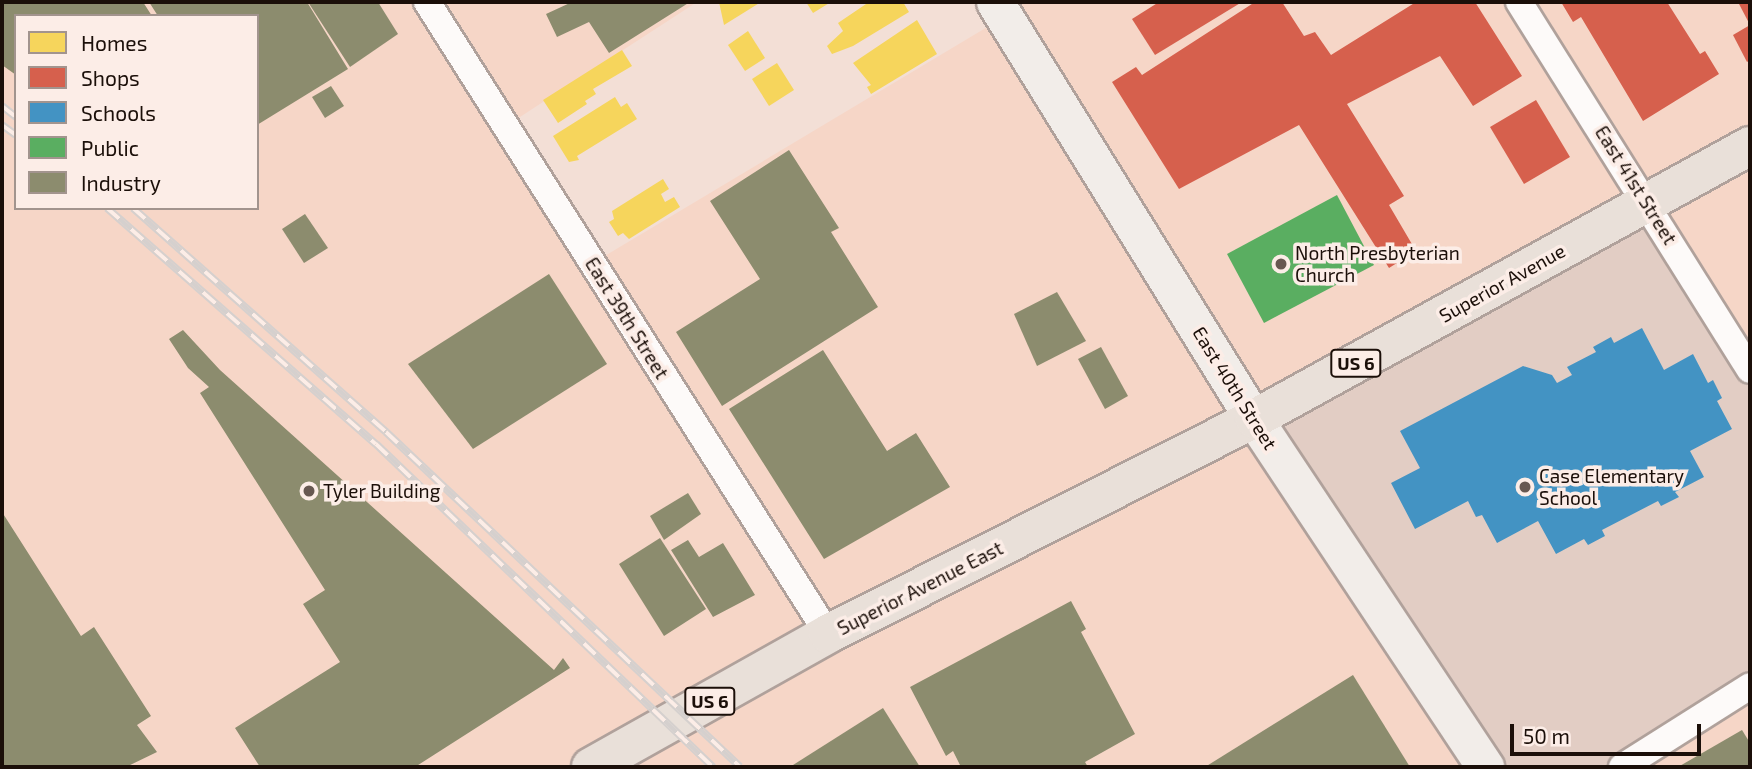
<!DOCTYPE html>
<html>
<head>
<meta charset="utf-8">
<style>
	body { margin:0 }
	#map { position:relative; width:1752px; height:769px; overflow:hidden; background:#f3dfd6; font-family:"Exo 2",sans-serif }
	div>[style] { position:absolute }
	.built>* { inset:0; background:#f6d6c7 }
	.education>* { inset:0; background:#e2cdc4 }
	.homes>* { inset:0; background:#f6d55c }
	.shops>* { inset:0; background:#d6604d }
	.schools>* { inset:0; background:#4393c3 }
	.public>* { inset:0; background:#5aae61 }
	.industry>* { inset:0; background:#8c8c6e }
	.roads { filter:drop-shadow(2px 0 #b0a19b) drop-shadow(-2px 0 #b0a19b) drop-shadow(0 2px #b0a19b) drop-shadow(0 -2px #b0a19b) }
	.street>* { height:26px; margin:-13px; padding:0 13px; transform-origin:13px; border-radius:13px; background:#fdfaf9 }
	.secondary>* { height:37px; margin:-18.5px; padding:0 18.5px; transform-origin:18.5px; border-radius:18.5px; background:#f2ede9 }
	.primary>* { height:38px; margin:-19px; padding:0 19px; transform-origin:19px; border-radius:19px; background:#e9e0d9 }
	.rail>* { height:8px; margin-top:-4px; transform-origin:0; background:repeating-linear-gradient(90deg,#fcede7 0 16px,#d5d0ce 0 32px); box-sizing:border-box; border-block:2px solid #d5d0ce }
	.dots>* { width:19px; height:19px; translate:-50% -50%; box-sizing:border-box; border:4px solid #fcede7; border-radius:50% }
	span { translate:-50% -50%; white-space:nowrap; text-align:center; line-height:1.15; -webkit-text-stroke:7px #fcede7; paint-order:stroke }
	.shield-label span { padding:2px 5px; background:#fcede7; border:2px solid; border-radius:5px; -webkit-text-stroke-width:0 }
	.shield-label { font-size:18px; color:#1b0f09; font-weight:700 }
	.street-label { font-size:19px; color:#1b0f09 }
	.poi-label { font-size:19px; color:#1b0f09 }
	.left { translate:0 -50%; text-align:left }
	.frame { position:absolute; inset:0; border:4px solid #1b0f09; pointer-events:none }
	.legend { position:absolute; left:14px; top:14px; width:245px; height:196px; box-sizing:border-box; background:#fcede7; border:2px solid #a2948e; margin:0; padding:9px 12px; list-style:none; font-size:21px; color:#1b0f09 }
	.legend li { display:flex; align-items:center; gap:14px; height:35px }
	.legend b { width:35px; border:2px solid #a2948e }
	.scale { position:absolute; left:1510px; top:724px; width:191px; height:32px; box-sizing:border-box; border:4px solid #1b0f09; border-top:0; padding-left:9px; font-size:21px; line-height:24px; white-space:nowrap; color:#1b0f09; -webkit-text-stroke:5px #fcede7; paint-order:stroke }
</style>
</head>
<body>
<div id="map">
	<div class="built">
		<div style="clip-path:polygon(evenodd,2px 2px,697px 2px,506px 126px,593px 263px,1004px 17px,995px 2px,1750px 2px,1750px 370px,1485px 767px,2px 767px,2px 2px,16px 16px,257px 16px,257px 208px,16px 208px,16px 16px)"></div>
		<div style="clip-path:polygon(1750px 686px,1750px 767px,1622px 767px)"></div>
	</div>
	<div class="education">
		<div style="clip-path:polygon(1646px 201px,1750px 370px,1750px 686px,1622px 767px,1485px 767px,1254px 419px)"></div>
	</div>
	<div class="homes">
		<div style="clip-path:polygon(719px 2px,761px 2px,724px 25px)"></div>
		<div style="clip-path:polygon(806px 2px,831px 2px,813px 13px)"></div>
		<div style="clip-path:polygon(869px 2px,903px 2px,909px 12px,853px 46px,832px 54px,827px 46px,843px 31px,838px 23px)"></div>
		<div style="clip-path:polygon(917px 20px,937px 54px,871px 94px,867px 87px,871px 85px,853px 63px)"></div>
		<div style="clip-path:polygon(748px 31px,765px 58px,745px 71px,728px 45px)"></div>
		<div style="clip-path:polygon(622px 50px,632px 66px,593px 89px,596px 94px,585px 101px,587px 104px,558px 123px,543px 100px)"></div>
		<div style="clip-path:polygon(777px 63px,794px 90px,769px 106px,752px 79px)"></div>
		<div style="clip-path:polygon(615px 97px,621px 107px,627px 103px,637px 119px,577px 156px,579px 160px,569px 162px,553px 136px)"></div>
		<div style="clip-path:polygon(663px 179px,669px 189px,661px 194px,665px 202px,674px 197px,680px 207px,629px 239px,623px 233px,618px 236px,609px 222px,614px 219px,612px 211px)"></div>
	</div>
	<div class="shops">
		<div style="clip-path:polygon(1159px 2px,1242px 2px,1155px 55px,1132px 19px)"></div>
		<div style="clip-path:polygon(1255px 2px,1282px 2px,1304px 36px,1315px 32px,1331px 55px,1416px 2px,1475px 2px,1522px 76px,1473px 106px,1440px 56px,1347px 104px,1404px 196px,1389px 205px,1416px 251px,1389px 268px,1299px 125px,1179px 189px,1112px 82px,1136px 67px,1142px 75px)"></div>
		<div style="clip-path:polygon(1561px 2px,1667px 2px,1700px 54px,1705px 51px,1719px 74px,1643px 121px,1581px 17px,1573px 22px)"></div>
		<div style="clip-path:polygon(1738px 2px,1750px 2px,1750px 25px)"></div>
		<div style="clip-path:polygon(1750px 25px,1750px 60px,1747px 62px,1733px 35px)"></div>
		<div style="clip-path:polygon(1536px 100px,1570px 157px,1524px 184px,1490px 127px)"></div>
	</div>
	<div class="schools">
		<div style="clip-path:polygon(1642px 328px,1664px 370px,1693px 354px,1708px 383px,1713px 380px,1722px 398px,1717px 401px,1732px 429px,1690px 451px,1704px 477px,1675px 492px,1679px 497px,1661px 506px,1658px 501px,1602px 530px,1605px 536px,1588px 545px,1584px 539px,1556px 554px,1538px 521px,1497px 543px,1482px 515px,1476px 517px,1468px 501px,1415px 529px,1391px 483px,1420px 468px,1400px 431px,1523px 366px,1552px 375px,1557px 383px,1572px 375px,1567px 367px,1596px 352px,1593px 347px,1611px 337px,1614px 343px)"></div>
	</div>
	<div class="public">
		<div style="clip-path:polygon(1337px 195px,1374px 265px,1264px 323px,1227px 254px)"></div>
	</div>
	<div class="industry">
		<div style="clip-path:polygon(2px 2px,143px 2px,152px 16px,16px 16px,16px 75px,2px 65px)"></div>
		<div style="clip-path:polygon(149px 2px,307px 2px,348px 69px,257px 125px,257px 16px,158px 16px)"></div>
		<div style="clip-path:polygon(308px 2px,378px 2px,398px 34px,350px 67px)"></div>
		<div style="clip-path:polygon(572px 2px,690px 2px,609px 53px,589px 22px,557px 37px,546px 14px)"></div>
		<div style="clip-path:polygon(331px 86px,344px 106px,325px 118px,312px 97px)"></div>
		<div style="clip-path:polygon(789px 150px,839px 228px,831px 232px,878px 307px,722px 406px,676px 332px,760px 279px,710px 201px)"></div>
		<div style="clip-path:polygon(305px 214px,328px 248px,304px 263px,282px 229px)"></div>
		<div style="clip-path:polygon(549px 274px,607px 364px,473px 449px,408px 364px)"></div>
		<div style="clip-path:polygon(1057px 292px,1086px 341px,1037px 366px,1014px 314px)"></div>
		<div style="clip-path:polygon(183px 330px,220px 370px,554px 670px,563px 658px,570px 668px,415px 767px,260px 767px,235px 728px,340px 662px,303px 604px,325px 590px,200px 393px,209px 387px,188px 368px,169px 339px)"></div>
		<div style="clip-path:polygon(1101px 347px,1128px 396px,1105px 409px,1078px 359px)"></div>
		<div style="clip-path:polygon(823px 350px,887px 451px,916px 433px,950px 487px,824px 559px,729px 409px)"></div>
		<div style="clip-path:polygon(688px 493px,701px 514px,664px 540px,650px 516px)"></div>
		<div style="clip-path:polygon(2px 512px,81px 636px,94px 627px,151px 716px,137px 725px,157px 752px,126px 767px,2px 767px)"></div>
		<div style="clip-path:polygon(660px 538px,706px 609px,664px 636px,619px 564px)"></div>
		<div style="clip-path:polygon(688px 540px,699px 557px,723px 543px,755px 595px,713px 617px,671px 550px)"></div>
		<div style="clip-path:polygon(1071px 601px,1086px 629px,1081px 632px,1135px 734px,1085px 762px,1088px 767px,961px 767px,953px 751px,946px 756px,910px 687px)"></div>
		<div style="clip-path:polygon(1353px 675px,1410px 767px,1205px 767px)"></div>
		<div style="clip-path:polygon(883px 708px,920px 767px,794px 767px,793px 765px)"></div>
		<div style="clip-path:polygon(1742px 730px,1750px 743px,1750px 767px,1678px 767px)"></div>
	</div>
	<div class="roads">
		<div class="street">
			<div style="left:427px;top:2px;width:748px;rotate:57.61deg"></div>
			<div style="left:1519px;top:2px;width:434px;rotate:57.9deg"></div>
			<div style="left:1622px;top:767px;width:151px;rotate:-32.3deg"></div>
		</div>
		<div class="secondary">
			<div style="left:995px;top:2px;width:491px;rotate:58.2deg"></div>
			<div style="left:1254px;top:419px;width:418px;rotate:56.4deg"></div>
		</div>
		<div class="primary">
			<div style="left:591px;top:767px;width:272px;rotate:-29.3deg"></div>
			<div style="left:828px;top:634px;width:477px;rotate:-26.8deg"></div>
			<div style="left:1254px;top:419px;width:566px;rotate:-28.83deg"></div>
		</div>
	</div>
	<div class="rail">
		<div style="left:2px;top:106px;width:18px;rotate:38deg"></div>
		<div style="left:2px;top:125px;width:17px;rotate:36deg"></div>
		<div style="left:107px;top:208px;width:358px;rotate:41.3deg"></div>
		<div style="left:376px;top:444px;width:467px;rotate:43.8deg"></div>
		<div style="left:133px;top:208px;width:338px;rotate:41.5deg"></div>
		<div style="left:386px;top:432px;width:487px;rotate:43.4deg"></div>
	</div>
	<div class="dots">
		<div style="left:1281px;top:264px;background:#675851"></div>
		<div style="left:1525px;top:487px;background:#675851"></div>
		<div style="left:309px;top:491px;background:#675851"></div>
	</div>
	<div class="shield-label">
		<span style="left:1356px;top:363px">US 6</span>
		<span style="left:710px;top:701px">US 6</span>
	</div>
	<div class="street-label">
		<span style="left:1636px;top:185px;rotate:58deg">East 41st Street</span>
		<span style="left:1502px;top:283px;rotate:-29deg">Superior Avenue</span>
		<span style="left:627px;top:318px;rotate:58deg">East 39th Street</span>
		<span style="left:1235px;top:388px;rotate:58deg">East 40th Street</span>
		<span style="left:920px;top:588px;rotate:-27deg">Superior Avenue East</span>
	</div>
	<div class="poi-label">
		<span class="left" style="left:1295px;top:264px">North Presbyterian<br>Church</span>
		<span class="left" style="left:1539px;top:487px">Case Elementary<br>School</span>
		<span class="left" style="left:323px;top:491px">Tyler Building</span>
	</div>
	<div class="frame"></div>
	<ul class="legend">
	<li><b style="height:19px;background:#f6d55c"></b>Homes</li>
	<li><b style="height:19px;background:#d6604d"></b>Shops</li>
	<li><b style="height:19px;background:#4393c3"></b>Schools</li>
	<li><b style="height:19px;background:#5aae61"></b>Public</li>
	<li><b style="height:19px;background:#8c8c6e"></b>Industry</li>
	</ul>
	<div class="scale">50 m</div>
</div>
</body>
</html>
